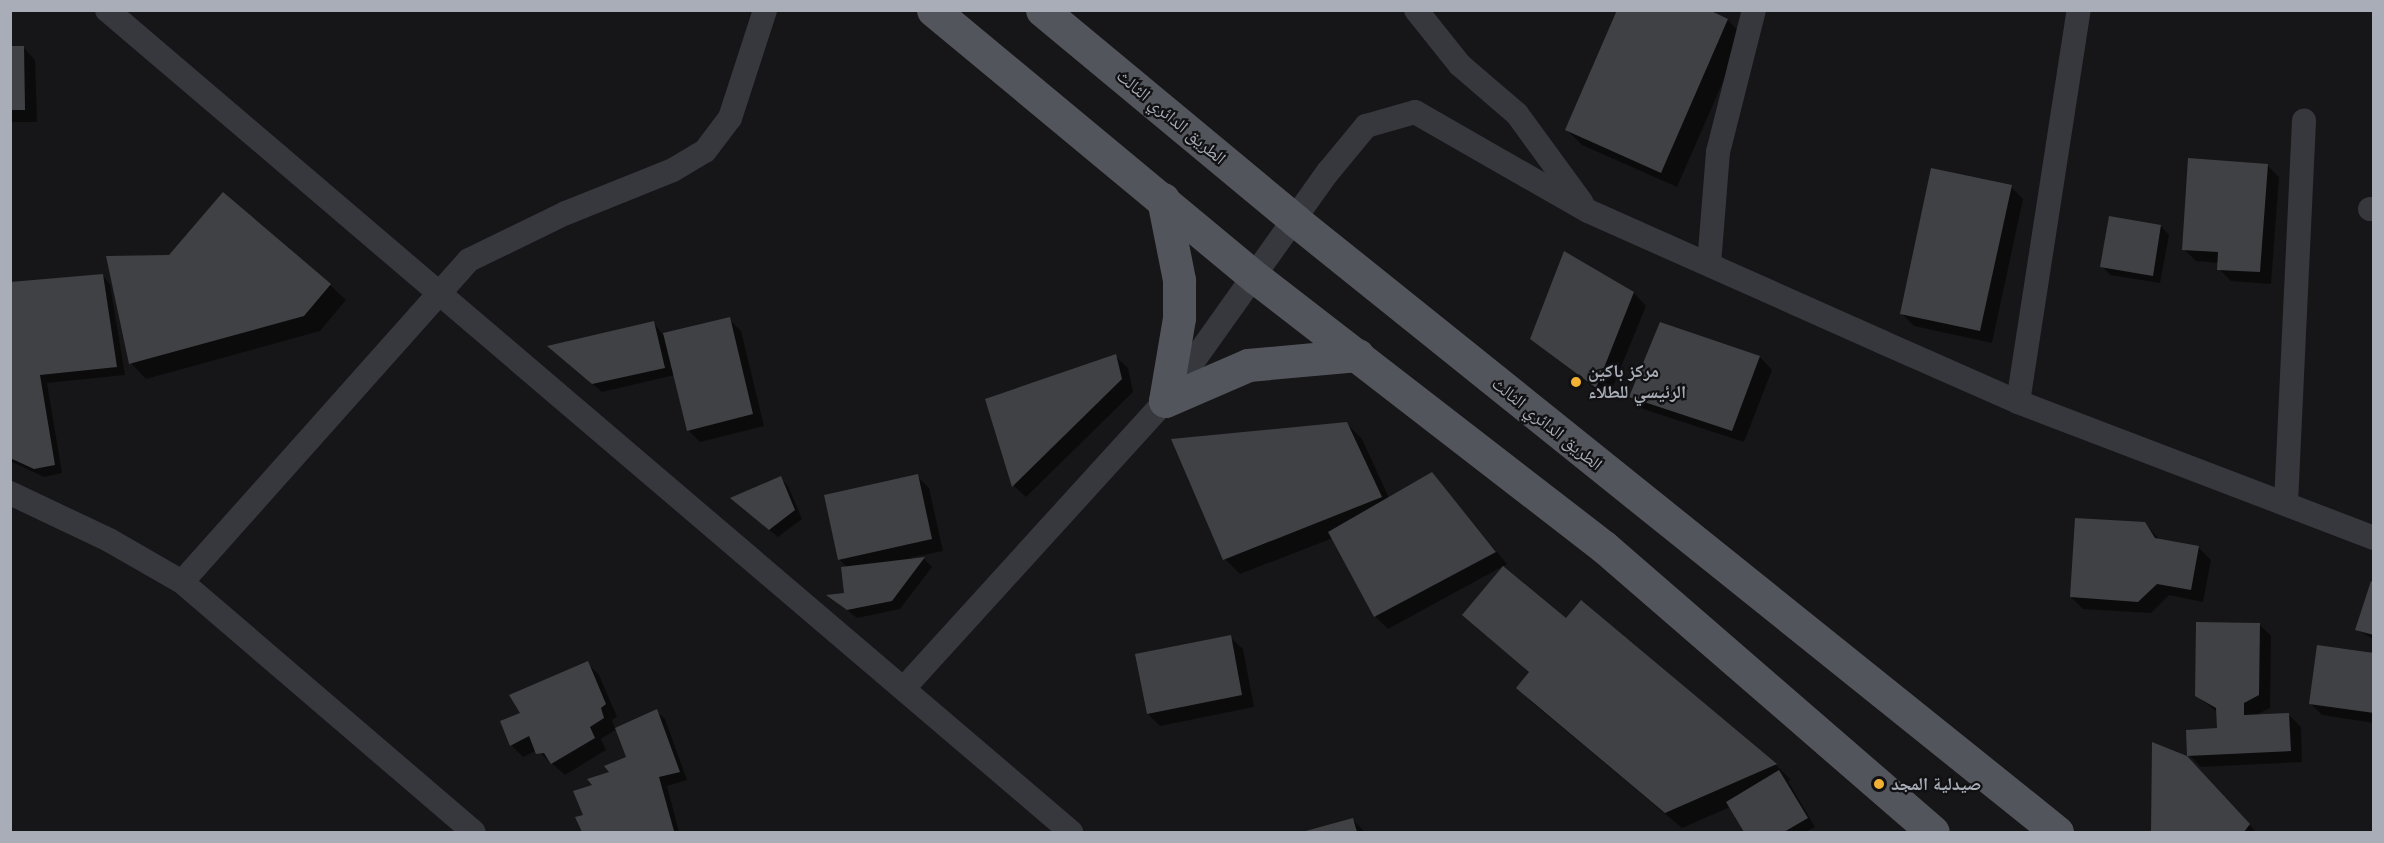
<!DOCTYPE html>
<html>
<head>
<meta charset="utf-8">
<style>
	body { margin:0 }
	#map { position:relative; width:2384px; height:843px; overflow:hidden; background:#161618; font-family:Helvetica,"Noto Naskh Arabic",sans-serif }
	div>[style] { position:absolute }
	.shadow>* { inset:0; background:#0007 }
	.building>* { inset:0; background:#404145 }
	.street>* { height:24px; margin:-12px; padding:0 12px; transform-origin:12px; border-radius:12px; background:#37383d }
	.primary>* { height:33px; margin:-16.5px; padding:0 16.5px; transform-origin:16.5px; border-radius:16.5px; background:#53555c }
	.dots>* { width:16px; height:16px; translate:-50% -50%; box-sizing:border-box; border:3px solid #111113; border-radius:50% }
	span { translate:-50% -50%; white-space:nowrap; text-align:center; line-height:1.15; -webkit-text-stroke:4.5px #111113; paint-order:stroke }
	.street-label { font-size:18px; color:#a8adb8 }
	.poi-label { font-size:18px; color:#a8adb8; font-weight:700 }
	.left { translate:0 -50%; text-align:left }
	.frame { position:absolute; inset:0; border:12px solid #a8adb8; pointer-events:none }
</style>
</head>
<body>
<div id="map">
	<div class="shadow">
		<div style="clip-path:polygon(1705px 10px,1728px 20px,1743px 36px,1677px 187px,1582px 145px,1567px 130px)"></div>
		<div style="clip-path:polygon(23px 47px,35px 60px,37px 122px,10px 122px,10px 48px)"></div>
		<div style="clip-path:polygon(2267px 165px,2279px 177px,2271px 284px,2231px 281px,2219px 269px,2219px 263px,2196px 261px,2184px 249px)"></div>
		<div style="clip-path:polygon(2011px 187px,2023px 199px,1992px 343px,1914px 326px,1902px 314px)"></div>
		<div style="clip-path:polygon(2161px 226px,2169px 235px,2160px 283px,2110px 275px,2102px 266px)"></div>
		<div style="clip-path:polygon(1564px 253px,1634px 293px,1646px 306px,1608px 399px,1531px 339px)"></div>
		<div style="clip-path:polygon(102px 275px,110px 284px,125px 375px,47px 383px,62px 473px,44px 477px,10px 461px,10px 284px)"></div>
		<div style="clip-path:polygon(330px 285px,346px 300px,320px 331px,146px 379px,131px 363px)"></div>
		<div style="clip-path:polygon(729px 319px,741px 331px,764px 426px,700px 442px,688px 430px,675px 375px,602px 392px,557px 354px,654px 323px,663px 335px)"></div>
		<div style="clip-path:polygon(1661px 324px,1760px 357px,1772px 370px,1744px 442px,1643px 409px,1631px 396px)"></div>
		<div style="clip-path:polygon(1115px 356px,1128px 368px,1133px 392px,1026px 497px,1014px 486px,987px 400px)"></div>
		<div style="clip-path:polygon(1346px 423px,1362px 439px,1389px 498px,1432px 474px,1507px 564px,1388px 629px,1376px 617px,1333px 538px,1240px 574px,1225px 559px)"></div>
		<div style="clip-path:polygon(917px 476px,929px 488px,943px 551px,909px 558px,924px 559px,932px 567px,900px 609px,857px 618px,829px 596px,845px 594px,848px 568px,839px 559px)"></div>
		<div style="clip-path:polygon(780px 478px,788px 486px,802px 519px,778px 537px,740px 506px)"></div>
		<div style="clip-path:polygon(2145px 524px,2160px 540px,2199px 548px,2211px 560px,2203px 602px,2169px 595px,2151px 613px,2083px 609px,2071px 597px)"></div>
		<div style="clip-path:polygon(2374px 583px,2374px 640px,2357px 629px)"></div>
		<div style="clip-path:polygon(1582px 602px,1776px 765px,1791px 780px,1788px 781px,1815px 827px,1806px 832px,1746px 832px,1730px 807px,1682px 828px,1533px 703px,1518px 688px,1530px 673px,1464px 615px,1566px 620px)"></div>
		<div style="clip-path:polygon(2259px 624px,2271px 636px,2270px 708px,2254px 716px,2288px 714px,2301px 727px,2302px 762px,2201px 767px,2189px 755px,2218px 729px,2218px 713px,2196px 695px)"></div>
		<div style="clip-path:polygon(1230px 637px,1243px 649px,1254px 707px,1160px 726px,1148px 714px)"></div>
		<div style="clip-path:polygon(2374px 655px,2374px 723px,2322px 715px,2310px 703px)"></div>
		<div style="clip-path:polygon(587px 663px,599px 675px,617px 717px,612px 720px,615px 729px,656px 711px,665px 719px,687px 780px,667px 786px,679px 832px,583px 832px,577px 818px,586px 816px,594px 786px,628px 757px,617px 729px,601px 739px,606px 750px,565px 775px,537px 750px,523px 757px,511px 745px,522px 714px)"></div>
		<div style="clip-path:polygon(2153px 744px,2199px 770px,2256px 832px,2153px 832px)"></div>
		<div style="clip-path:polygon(1353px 820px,1365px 832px,1305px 832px)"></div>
	</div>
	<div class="building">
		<div style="clip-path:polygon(1617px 10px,1709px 10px,1728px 19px,1661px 173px,1565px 130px)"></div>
		<div style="clip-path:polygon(10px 46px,24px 46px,25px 110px,10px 110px)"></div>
		<div style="clip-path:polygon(2188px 158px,2268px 164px,2260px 272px,2217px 270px,2218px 252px,2182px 250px)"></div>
		<div style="clip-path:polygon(1931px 168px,2012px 185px,1980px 331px,1900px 314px)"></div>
		<div style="clip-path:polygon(223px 192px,331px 284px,304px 316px,129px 364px,106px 256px,169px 255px)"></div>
		<div style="clip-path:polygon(2109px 216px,2161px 225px,2153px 276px,2100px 267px)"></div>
		<div style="clip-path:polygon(1564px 251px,1634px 292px,1596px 388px,1530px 339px)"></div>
		<div style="clip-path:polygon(103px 274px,117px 367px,40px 375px,55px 465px,34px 469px,10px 458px,10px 282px)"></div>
		<div style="clip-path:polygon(730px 317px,753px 414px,687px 431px,663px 333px)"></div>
		<div style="clip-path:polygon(654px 321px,665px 368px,592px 384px,547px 346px)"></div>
		<div style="clip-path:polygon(1660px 322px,1760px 356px,1732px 431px,1629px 397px)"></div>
		<div style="clip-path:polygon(1116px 354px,1122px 379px,1012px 487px,985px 399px)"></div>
		<div style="clip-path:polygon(1347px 422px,1382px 497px,1223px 560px,1171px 439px)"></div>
		<div style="clip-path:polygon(1432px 472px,1496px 552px,1374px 617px,1328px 532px)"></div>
		<div style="clip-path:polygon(918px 474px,932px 539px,838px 560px,824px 495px)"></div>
		<div style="clip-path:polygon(781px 476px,795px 510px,769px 530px,730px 498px)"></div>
		<div style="clip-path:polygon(2075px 518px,2145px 522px,2155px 538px,2199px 546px,2191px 590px,2157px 584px,2138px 602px,2070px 597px)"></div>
		<div style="clip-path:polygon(925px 557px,892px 601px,847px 610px,826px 595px,844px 593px,841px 567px)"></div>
		<div style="clip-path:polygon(1503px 566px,1566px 618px,1581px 600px,1777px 764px,1665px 813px,1516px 688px,1529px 672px,1462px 615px)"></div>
		<div style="clip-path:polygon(2371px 581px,2374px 582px,2374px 635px,2355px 630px)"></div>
		<div style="clip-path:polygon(2196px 622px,2260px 623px,2259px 695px,2244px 703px,2244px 715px,2289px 713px,2291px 751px,2187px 756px,2186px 730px,2217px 728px,2216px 708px,2195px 696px)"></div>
		<div style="clip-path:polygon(1231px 635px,1242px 695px,1147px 714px,1135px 654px)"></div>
		<div style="clip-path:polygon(2317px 645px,2374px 653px,2374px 713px,2309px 704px)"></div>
		<div style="clip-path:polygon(588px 661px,606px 704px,601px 708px,604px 718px,590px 727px,595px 738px,551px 764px,544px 753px,536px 754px,529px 736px,510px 746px,500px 721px,520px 713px,509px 695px)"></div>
		<div style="clip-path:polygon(657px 709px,680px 772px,659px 777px,674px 831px,582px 832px,575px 817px,583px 815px,573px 791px,592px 785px,587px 779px,609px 772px,604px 766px,626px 757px,615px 728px)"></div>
		<div style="clip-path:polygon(2152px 742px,2187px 756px,2250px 824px,2244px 832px,2151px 832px)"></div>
		<div style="clip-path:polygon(1779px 770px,1808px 818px,1784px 832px,1744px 832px,1726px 802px)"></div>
		<div style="clip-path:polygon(1353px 818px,1357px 832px,1302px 832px)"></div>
	</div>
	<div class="street">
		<div style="left:107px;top:10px;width:1267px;rotate:40.45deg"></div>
		<div style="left:1416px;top:10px;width:70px;rotate:51.3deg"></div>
		<div style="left:1460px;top:65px;width:75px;rotate:40.7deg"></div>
		<div style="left:1517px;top:114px;width:110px;rotate:53.9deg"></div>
		<div style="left:2370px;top:209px;width:4px"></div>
		<div style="left:1709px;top:264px;width:112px;rotate:-85.4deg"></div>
		<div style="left:1718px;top:152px;width:146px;rotate:-75.8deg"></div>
		<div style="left:2018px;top:402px;width:397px;rotate:-81.2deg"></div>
		<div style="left:10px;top:493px;width:110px;rotate:25.4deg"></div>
		<div style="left:109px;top:540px;width:84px;rotate:29.9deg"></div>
		<div style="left:182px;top:582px;width:384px;rotate:40.6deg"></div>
		<div style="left:2286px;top:503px;width:383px;rotate:-87.3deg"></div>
		<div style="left:182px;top:582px;width:431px;rotate:-48.3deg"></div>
		<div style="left:469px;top:260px;width:108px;rotate:-25.9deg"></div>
		<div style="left:566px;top:213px;width:115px;rotate:-21.9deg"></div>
		<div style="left:673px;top:170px;width:37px;rotate:-31deg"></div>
		<div style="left:705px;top:151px;width:41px;rotate:-52.9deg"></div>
		<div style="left:730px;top:118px;width:114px;rotate:-72deg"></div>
		<div style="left:904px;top:688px;width:388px;rotate:-47.7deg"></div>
		<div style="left:1165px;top:401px;width:281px;rotate:-54.6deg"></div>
		<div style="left:1328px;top:172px;width:60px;rotate:-50.4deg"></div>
		<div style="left:1366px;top:126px;width:51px;rotate:-15.9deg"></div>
		<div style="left:1415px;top:112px;width:199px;rotate:29.8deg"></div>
		<div style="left:1588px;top:211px;width:322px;rotate:24deg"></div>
		<div style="left:1882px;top:342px;width:149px;rotate:23.8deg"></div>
		<div style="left:2018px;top:402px;width:381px;rotate:20.9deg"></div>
	</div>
	<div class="primary">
		<div style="left:933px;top:10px;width:420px;rotate:39.7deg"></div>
		<div style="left:1256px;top:278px;width:440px;rotate:37.7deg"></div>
		<div style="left:1604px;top:547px;width:435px;rotate:40.9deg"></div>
		<div style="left:1042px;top:10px;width:330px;rotate:39.7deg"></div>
		<div style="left:1296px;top:221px;width:976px;rotate:38.76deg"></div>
		<div style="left:1163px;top:199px;width:83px;rotate:78.8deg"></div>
		<div style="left:1179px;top:280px;width:38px;rotate:90deg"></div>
		<div style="left:1179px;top:318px;width:84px;rotate:99.6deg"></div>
		<div style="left:1165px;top:401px;width:90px;rotate:-23.4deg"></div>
		<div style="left:1248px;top:365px;width:110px;rotate:-5.2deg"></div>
	</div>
	<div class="dots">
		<div style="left:1576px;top:382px;background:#f2b134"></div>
		<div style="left:1879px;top:784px;background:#f2b134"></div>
	</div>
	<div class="street-label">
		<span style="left:1171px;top:117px;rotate:40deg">الطريق الدائري الثالث</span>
		<span style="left:1547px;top:424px;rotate:39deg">الطريق الدائري الثالث</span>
	</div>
	<div class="poi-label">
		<span class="left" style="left:1588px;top:382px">مركز باكين<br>الرئيسي للطلاء</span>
		<span class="left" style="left:1891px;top:784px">صيدلية المجد</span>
	</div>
	<div class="frame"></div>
</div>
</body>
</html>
